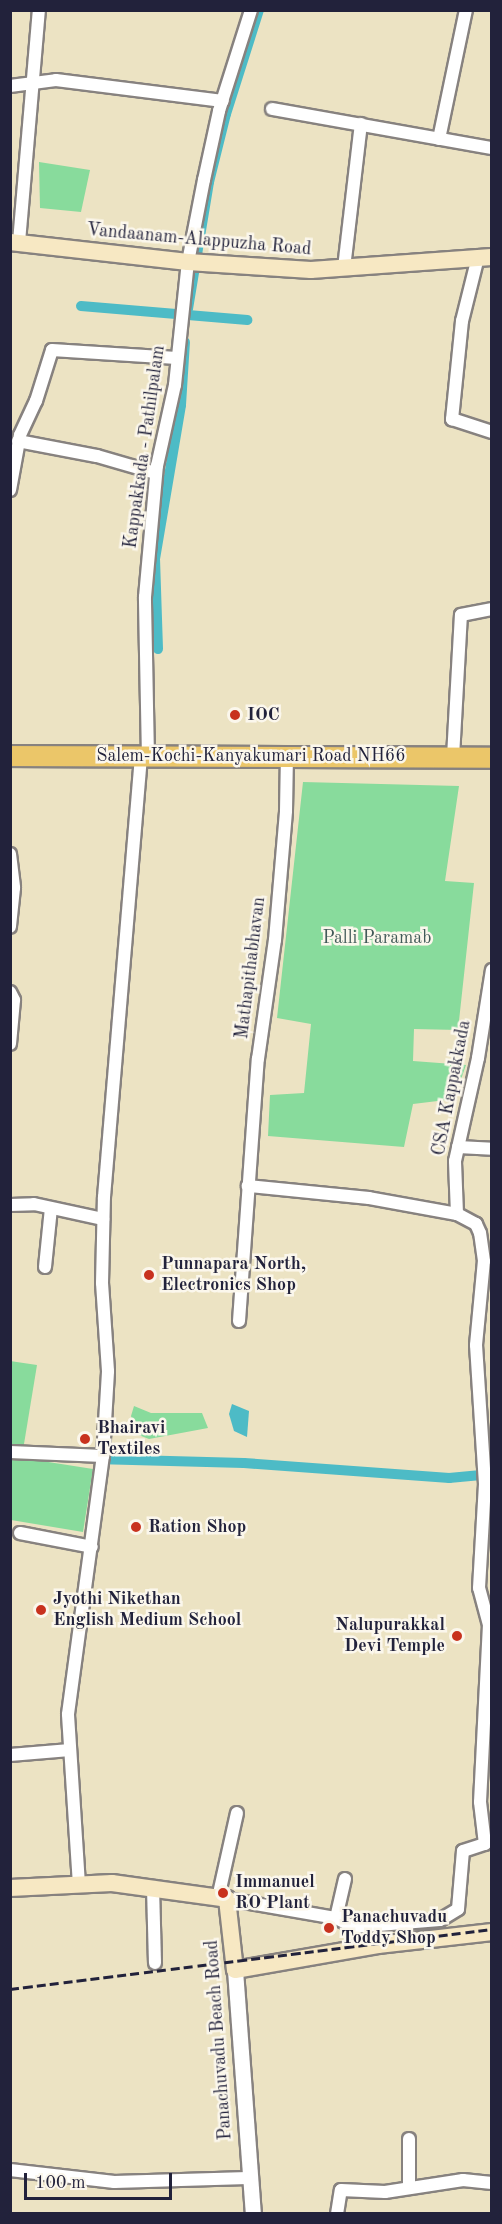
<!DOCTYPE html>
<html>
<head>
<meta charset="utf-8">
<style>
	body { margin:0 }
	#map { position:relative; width:502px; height:2224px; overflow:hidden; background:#ece3c3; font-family:"Old Standard TT",serif }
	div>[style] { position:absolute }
	.green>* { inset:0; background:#88db9c }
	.water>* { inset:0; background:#4dbbc6 }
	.canal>* { height:10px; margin:-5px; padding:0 5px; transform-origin:5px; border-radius:5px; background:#4dbbc6 }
	.roads { filter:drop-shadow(2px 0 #87827f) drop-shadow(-2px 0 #87827f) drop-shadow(0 2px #87827f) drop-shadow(0 -2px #87827f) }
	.minor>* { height:12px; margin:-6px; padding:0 6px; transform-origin:6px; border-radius:6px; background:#fff }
	.tertiary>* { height:15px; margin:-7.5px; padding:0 7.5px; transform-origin:7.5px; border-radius:7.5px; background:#fff }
	.secondary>* { height:16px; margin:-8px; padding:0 8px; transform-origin:8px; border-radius:8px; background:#f7e8c3 }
	.trunk>* { height:20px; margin:-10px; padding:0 10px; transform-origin:10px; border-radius:10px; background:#ebc669 }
	.rail>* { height:3px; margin-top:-1.5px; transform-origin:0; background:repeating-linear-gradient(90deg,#22223b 0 9px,transparent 0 13.5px) }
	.dots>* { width:16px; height:16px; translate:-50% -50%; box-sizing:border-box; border:3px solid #fbf7ec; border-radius:50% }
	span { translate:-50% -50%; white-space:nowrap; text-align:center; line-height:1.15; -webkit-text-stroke:5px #fbf7ec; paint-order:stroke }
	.street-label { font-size:18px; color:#22223b }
	.poi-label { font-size:18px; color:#22223b; font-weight:700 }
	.left { translate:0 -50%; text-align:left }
	.right { translate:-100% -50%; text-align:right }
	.park-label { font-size:18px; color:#415a58 }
	.frame { position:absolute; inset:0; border:12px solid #22223b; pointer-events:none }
	.scale { position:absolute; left:24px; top:2173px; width:148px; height:27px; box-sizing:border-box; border:3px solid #22223b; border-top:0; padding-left:8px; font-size:18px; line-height:21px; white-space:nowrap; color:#22223b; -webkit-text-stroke:4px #fbf7ec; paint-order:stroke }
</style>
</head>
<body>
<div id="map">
	<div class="green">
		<div style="clip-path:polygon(39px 162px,90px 170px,81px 212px,40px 208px)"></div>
		<div style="clip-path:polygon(303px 782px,459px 786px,445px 881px,474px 883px,458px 1030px,414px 1029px,413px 1061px,466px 1065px,454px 1099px,413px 1104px,404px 1147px,268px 1136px,270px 1095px,304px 1093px,311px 1024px,277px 1018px)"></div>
		<div style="clip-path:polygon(10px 1361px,37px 1365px,23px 1450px,11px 1447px)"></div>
		<div style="clip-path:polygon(134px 1406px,151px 1413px,202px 1413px,208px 1428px,149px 1439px,136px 1434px,131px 1416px)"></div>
		<div style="clip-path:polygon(10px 1456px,93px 1469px,83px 1532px,11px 1520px)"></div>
	</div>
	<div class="water">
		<div style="clip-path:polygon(232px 1404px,249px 1411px,247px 1437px,234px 1431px,229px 1414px)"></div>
	</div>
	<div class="canal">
		<div style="left:81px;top:306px;width:167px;rotate:4.8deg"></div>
		<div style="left:188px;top:309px;width:129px;rotate:-80.6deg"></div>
		<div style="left:209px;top:182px;width:70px;rotate:-76deg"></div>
		<div style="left:226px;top:114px;width:109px;rotate:-72.4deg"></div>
		<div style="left:158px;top:649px;width:90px;rotate:-91.9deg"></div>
		<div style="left:155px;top:559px;width:156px;rotate:-80.4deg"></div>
		<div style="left:181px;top:405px;width:63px;rotate:-86.4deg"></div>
		<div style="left:95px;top:1459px;width:149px;rotate:1.5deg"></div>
		<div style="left:244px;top:1463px;width:206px;rotate:4.2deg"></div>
		<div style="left:449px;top:1478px;width:43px;rotate:-5.3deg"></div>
	</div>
	<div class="roads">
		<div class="minor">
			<div style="left:10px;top:86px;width:46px;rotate:-7.4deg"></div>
			<div style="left:56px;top:80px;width:168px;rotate:7.2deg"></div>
			<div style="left:272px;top:109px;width:223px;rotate:10.1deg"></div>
			<div style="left:439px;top:139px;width:132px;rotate:-78.2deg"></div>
			<div style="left:19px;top:242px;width:233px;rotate:-85.1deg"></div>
			<div style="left:478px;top:257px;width:66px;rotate:104deg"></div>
			<div style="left:462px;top:321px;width:99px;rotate:95.8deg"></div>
			<div style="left:452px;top:419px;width:42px;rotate:18deg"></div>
			<div style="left:344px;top:268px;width:145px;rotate:-83.3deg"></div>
			<div style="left:18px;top:441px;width:80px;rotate:10.8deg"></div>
			<div style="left:97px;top:456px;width:61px;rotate:16.1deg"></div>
			<div style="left:10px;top:490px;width:56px;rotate:-79.7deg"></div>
			<div style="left:20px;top:435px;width:38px;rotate:-65deg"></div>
			<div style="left:36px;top:401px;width:53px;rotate:-72.6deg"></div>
			<div style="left:52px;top:350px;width:125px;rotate:3.7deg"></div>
			<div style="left:453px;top:757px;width:142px;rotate:-86.8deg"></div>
			<div style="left:461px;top:615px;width:32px;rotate:-11deg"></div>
			<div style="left:148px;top:758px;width:161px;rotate:-91.1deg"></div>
			<div style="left:145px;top:597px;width:132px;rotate:-84.8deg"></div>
			<div style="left:157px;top:466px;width:83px;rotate:-77.5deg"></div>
			<div style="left:175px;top:385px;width:124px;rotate:-84deg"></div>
			<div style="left:188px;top:262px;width:84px;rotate:-79deg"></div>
			<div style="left:204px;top:180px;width:71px;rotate:-77.7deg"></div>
			<div style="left:219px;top:111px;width:106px;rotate:-72.4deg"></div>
			<div style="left:10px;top:854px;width:34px;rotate:83deg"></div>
			<div style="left:14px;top:888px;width:39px;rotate:96deg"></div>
			<div style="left:10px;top:992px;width:9px;rotate:63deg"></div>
			<div style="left:14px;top:1000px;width:44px;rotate:95.2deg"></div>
			<div style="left:458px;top:1147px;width:34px;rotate:3deg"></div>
			<div style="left:10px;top:1205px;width:24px;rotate:-2deg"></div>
			<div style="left:34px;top:1204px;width:71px;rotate:12.3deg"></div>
			<div style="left:457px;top:1214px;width:53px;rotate:-92.2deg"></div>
			<div style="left:455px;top:1161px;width:106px;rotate:-77.4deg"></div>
			<div style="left:478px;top:1058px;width:89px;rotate:-81deg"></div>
			<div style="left:45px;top:1267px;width:59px;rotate:-84.2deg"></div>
			<div style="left:239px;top:1321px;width:263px;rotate:-85.9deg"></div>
			<div style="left:258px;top:1059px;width:120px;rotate:-81.9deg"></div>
			<div style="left:275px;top:940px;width:129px;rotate:-85.1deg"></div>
			<div style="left:286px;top:811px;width:57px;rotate:-89deg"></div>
			<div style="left:10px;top:1452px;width:93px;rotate:2.5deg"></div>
			<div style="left:20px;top:1533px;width:73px;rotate:11deg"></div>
			<div style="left:10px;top:1755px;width:60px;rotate:-4.8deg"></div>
			<div style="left:79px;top:1885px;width:171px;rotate:-93.7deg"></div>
			<div style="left:68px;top:1714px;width:260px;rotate:-82.3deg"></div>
			<div style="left:103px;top:1456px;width:85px;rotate:-86.6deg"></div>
			<div style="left:108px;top:1371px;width:88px;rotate:-93.9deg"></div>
			<div style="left:102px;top:1283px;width:86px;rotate:-88.7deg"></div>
			<div style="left:104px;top:1197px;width:441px;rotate:-85.2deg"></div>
			<div style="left:153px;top:1887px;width:76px;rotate:88.5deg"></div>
			<div style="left:218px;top:1898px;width:87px;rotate:-77.4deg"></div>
			<div style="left:227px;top:1899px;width:111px;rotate:9.9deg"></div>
			<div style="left:336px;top:1918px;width:20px;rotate:27deg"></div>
			<div style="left:354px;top:1927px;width:86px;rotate:-4.7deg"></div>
			<div style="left:440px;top:1920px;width:21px;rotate:-31deg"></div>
			<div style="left:458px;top:1909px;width:58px;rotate:-85.1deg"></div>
			<div style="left:463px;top:1851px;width:23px;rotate:-18deg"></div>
			<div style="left:485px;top:1844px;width:42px;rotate:-96.8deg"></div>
			<div style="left:480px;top:1802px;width:177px;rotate:-87.1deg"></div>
			<div style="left:489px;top:1625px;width:38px;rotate:-105deg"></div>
			<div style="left:479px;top:1588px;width:104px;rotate:-86.7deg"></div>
			<div style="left:485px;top:1484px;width:139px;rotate:-93.7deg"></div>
			<div style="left:476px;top:1345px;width:84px;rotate:-84.6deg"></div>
			<div style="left:484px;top:1261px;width:28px;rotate:-98deg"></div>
			<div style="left:480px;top:1233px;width:10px;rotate:-114deg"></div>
			<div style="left:476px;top:1224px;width:21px;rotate:-152deg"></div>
			<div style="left:457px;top:1214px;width:89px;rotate:-169.7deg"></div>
			<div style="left:369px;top:1198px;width:122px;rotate:-174.3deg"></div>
			<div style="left:336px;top:1918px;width:40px;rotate:-77deg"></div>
			<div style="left:10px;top:2170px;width:105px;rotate:6.6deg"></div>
			<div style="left:114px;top:2182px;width:134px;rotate:-1.7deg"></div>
			<div style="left:409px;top:2188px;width:49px;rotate:-90deg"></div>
			<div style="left:337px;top:2214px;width:24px;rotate:-81deg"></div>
			<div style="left:341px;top:2190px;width:44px;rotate:2.6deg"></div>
			<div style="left:385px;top:2192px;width:79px;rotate:-8.7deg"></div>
			<div style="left:463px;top:2180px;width:29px;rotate:6deg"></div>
		</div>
		<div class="tertiary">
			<div style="left:235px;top:1970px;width:245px;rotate:85.8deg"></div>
		</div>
		<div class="secondary">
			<div style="left:10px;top:242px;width:179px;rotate:6.4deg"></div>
			<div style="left:188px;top:262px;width:123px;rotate:3.7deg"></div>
			<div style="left:311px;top:270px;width:181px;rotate:-4.1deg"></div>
			<div style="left:10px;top:1888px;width:102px;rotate:-2.8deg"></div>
			<div style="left:112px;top:1883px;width:116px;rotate:7.9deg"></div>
			<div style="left:227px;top:1899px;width:71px;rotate:83.6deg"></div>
			<div style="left:235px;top:1970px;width:145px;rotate:-9.9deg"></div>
			<div style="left:378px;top:1945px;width:115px;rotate:-6.5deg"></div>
		</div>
		<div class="trunk">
			<div style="left:10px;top:756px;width:482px;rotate:0.2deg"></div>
		</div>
	</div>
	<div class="rail">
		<div style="left:10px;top:1989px;width:486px;rotate:-7.1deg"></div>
	</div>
	<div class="dots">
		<div style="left:235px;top:715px;background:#c8321e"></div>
		<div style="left:149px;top:1275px;background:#c8321e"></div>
		<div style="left:85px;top:1439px;background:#c8321e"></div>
		<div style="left:136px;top:1527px;background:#c8321e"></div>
		<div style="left:41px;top:1610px;background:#c8321e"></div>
		<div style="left:457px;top:1636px;background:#c8321e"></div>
		<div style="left:223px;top:1893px;background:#c8321e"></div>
		<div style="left:329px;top:1928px;background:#c8321e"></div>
	</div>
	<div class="street-label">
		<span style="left:199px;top:240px;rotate:5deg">Vandaanam-Alappuzha Road</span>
		<span style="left:145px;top:447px;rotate:-82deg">Kappakkada - Pathilpalam</span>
		<span style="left:251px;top:756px">Salem-Kochi-Kanyakumari Road NH66</span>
		<span style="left:251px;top:968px;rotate:-83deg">Mathapithabhavan</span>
		<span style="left:452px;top:1088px;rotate:-79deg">CSA Kappakkada</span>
		<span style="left:219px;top:2040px;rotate:-94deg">Panachuvadu Beach Road</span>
	</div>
	<div class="poi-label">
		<span class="left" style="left:247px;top:715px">IOC</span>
		<span class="left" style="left:161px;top:1275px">Punnapara North,<br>Electronics Shop</span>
		<span class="left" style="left:97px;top:1439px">Bhairavi<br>Textiles</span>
		<span class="left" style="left:148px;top:1527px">Ration Shop</span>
		<span class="left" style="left:53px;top:1610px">Jyothi Nikethan<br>English Medium School</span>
		<span class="right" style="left:445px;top:1636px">Nalupurakkal<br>Devi Temple</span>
		<span class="left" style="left:235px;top:1893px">Immanuel<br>RO Plant</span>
		<span class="left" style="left:341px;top:1928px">Panachuvadu<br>Toddy Shop</span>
	</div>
	<div class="park-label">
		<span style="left:377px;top:938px">Palli Paramab</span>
	</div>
	<div class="frame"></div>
	<div class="scale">100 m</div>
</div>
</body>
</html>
